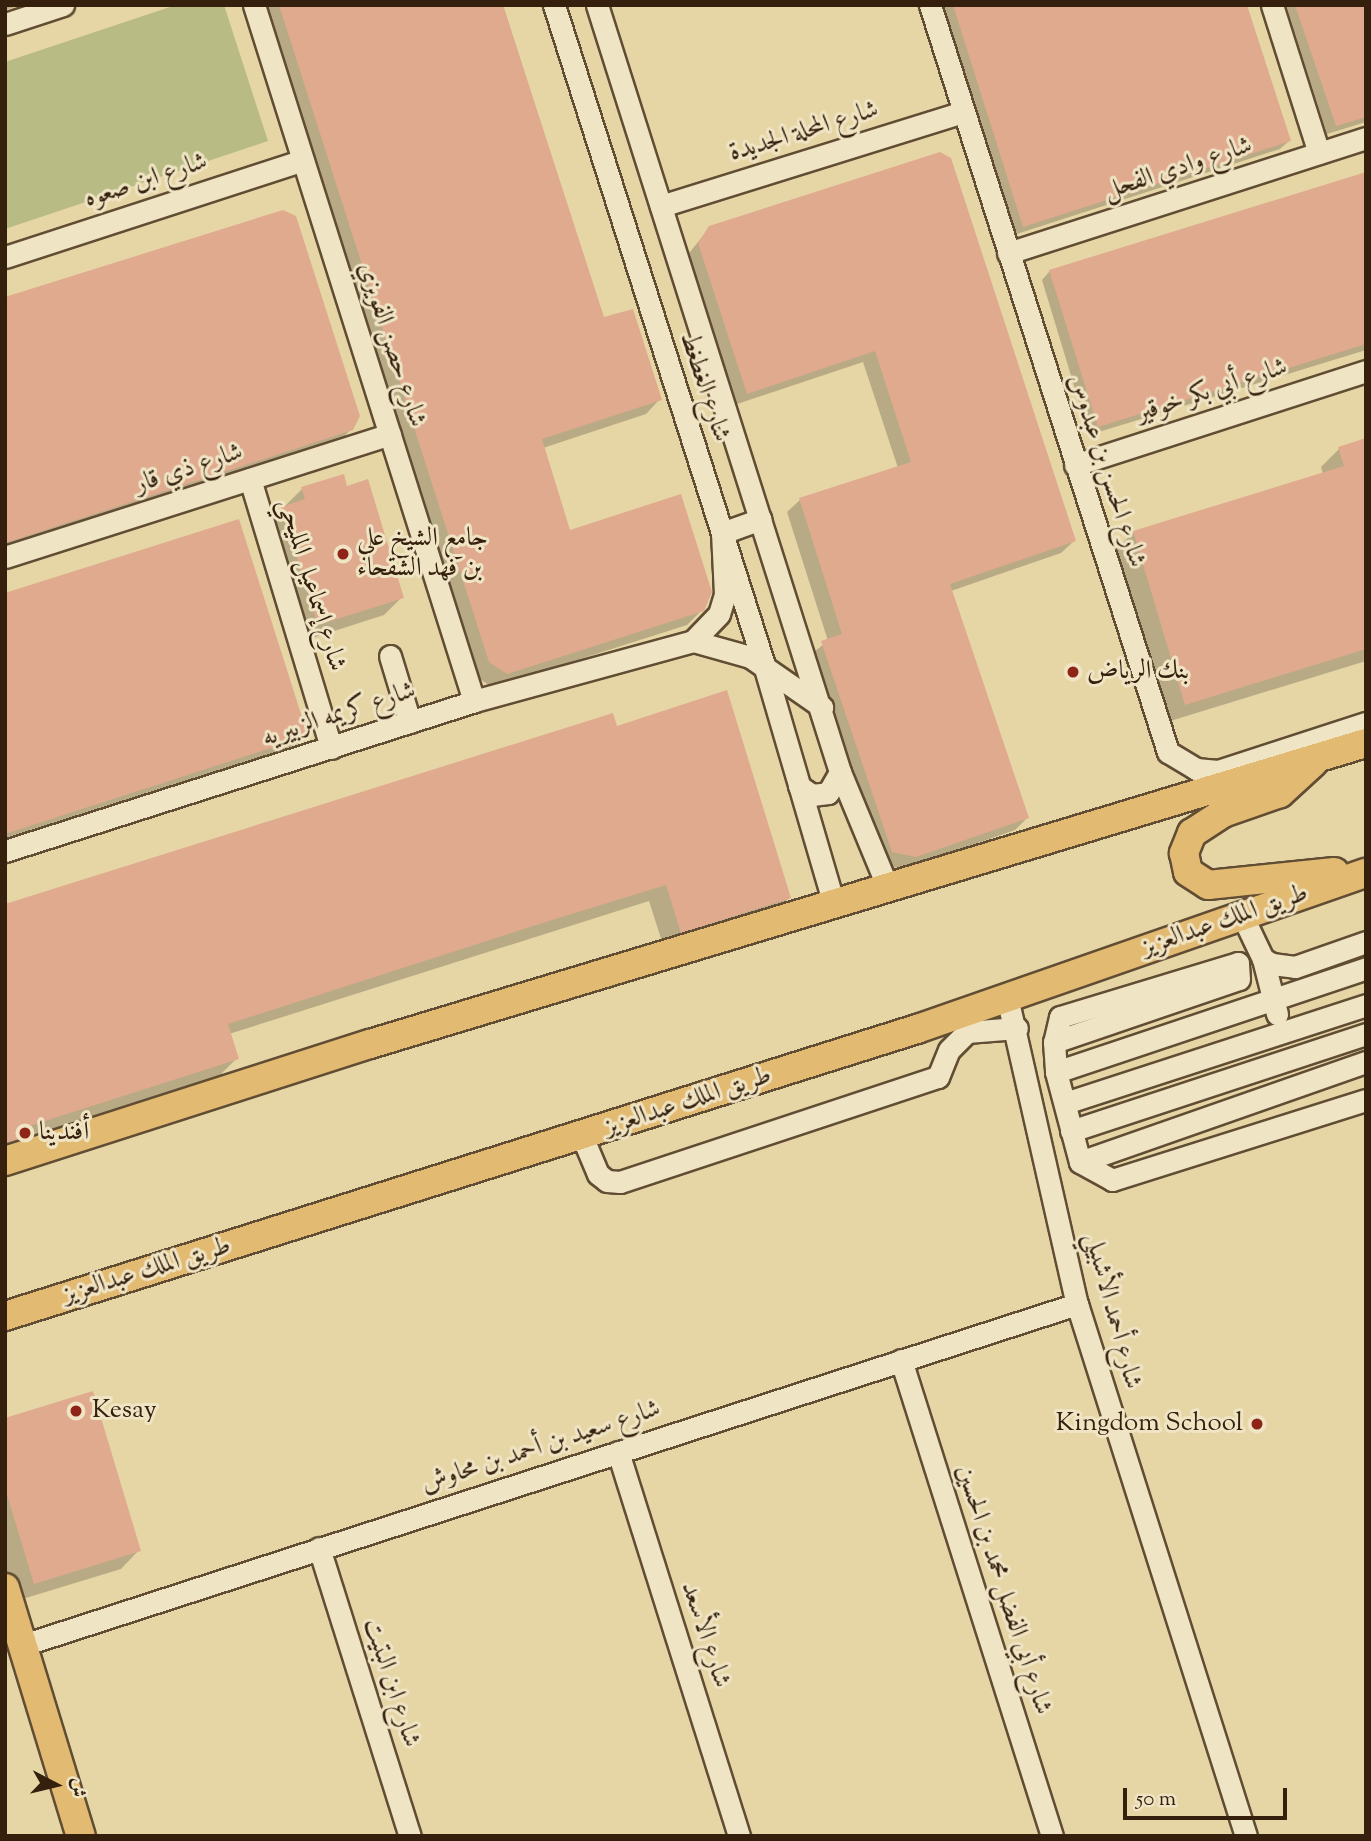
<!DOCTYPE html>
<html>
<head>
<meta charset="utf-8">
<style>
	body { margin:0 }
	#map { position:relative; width:1371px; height:1841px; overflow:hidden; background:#e6d5a5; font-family:"Sorts Mill Goudy",Amiri,serif }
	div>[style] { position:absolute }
	.green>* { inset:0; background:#b8bc84 }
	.shadow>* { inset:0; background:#0003 }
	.building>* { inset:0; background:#e0aa8f }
	.roads { filter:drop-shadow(2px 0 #614d34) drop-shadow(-2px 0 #614d34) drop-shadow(0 2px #614d34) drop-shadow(0 -2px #614d34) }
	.minor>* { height:21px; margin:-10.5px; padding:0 10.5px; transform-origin:10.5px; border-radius:10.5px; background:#efe4c4 }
	.major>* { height:28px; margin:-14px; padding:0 14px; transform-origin:14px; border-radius:14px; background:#e3ba72 }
	.dots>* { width:19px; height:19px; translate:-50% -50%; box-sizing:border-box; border:4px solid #efe4c4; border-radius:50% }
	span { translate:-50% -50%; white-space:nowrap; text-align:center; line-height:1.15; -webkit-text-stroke:6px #efe4c4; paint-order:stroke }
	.street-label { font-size:26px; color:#35200e }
	.poi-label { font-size:26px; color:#35200e }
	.left { translate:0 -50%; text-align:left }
	.right { translate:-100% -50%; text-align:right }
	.frame { position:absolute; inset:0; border:7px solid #35200e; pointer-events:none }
	.north { position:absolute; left:21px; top:1750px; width:70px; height:70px; -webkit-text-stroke:5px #efe4c4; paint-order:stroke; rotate:97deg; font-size:19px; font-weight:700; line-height:28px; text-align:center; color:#35200e }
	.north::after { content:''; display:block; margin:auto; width:24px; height:32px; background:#35200e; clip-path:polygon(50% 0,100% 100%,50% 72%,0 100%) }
	.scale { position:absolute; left:1123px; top:1788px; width:164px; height:32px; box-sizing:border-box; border:4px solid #35200e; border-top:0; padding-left:9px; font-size:21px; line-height:24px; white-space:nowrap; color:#35200e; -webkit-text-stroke:5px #efe4c4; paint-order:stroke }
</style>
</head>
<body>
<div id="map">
	<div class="green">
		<div style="clip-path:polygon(176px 5px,224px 5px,268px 141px,5px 229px,5px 62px)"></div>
	</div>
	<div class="shadow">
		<div style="clip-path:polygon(5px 5px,21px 5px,5px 10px)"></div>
		<div style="clip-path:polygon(262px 5px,503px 5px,603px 320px,660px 399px,646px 414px,543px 448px,569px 532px,702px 610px,687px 625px,492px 687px,475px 676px)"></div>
		<div style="clip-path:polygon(940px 5px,1246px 5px,1289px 141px,1280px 149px,1014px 235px)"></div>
		<div style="clip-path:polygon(1286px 5px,1366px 5px,1366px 122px,1327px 134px)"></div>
		<div style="clip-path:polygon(940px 154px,1074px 541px,1061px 553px,951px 591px,1027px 818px,1015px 830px,903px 869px,880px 864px,810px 655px,828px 641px,787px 512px,800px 500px,898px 468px,863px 362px,734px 405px,686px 257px,710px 227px)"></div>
		<div style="clip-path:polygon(1366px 175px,1366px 350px,1089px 435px,1042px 280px,1050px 271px)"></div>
		<div style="clip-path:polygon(5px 299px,351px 429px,342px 439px,5px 548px)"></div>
		<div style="clip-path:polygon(1366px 440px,1366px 661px,1167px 722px,1115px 550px,1134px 532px,1323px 474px,1321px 467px,1339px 449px)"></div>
		<div style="clip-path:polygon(346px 488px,402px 597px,384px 615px,300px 642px,264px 527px,302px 489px)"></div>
		<div style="clip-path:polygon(5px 594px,306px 736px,297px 745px,5px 838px)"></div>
		<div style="clip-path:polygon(616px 728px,789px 898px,772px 914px,664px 948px,649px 901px,229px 1034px,237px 1058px,220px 1075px,18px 1140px,5px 1153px,5px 906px)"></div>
		<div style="clip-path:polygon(5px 1420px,139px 1550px,121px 1569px,16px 1601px,5px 1566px)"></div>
	</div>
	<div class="building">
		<div style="clip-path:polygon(279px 5px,503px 5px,604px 317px,633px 309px,662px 400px,542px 439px,570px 530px,681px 494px,712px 592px,704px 611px,507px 674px,489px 662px)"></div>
		<div style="clip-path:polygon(953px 5px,1247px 5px,1291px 141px,1023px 227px)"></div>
		<div style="clip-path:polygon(1295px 5px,1366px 5px,1366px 117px,1336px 126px)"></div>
		<div style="clip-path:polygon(940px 152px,951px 158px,1076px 541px,950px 584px,1029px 818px,916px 857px,892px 852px,821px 641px,842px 634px,799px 498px,911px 462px,875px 351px,747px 394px,698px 243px,709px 226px)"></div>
		<div style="clip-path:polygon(1366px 172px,1366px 344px,1098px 427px,1049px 270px)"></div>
		<div style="clip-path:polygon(283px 210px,296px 216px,360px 416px,353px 430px,5px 543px,5px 297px)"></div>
		<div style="clip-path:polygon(1366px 438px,1366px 649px,1185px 705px,1133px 531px,1344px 466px,1338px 447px)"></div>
		<div style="clip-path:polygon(344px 474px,347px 486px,368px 479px,404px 598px,318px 625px,281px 507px,305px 499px,301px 487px)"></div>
		<div style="clip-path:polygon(239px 519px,308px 736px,5px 834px,5px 593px)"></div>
		<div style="clip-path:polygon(727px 690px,791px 898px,681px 933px,666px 885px,552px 920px,228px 1024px,239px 1059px,20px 1129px,23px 1138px,5px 1143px,5px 904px,613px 713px,617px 726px)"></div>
		<div style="clip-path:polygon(93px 1391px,141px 1551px,34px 1584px,5px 1488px,5px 1418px)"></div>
	</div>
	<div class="roads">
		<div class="minor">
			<div style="left:254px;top:5px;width:730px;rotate:72.46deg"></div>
			<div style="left:554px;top:5px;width:693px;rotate:72.35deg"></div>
			<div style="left:764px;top:665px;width:250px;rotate:73.7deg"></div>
			<div style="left:597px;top:5px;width:805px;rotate:72.42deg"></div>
			<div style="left:840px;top:772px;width:126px;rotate:67.5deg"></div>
			<div style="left:930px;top:5px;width:784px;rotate:72.33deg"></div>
			<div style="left:1168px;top:752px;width:33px;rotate:31deg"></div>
			<div style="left:1196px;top:769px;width:22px;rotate:5deg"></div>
			<div style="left:1218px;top:771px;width:156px;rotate:-18deg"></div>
			<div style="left:1272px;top:5px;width:155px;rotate:72.4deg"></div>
			<div style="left:5px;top:24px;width:61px;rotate:-18.1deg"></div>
			<div style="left:661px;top:206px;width:316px;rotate:-17.3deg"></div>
			<div style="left:1008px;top:253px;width:376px;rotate:-17.8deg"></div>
			<div style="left:5px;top:257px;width:313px;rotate:-18deg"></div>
			<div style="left:1075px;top:465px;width:306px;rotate:-17.9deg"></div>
			<div style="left:250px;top:479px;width:281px;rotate:73.2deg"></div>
			<div style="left:5px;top:557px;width:404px;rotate:-17.7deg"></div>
			<div style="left:693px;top:641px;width:37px;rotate:-46deg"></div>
			<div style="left:719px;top:614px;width:21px;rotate:-73deg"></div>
			<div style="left:725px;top:594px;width:61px;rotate:-92.8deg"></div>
			<div style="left:722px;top:533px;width:41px;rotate:-19.7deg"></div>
			<div style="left:390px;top:656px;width:69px;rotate:73.1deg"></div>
			<div style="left:799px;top:786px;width:16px;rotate:35deg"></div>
			<div style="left:812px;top:795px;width:16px;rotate:-7deg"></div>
			<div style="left:828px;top:793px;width:24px;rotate:-60deg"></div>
			<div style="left:5px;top:851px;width:492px;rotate:-17.7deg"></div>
			<div style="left:474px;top:701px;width:227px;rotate:-15.3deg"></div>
			<div style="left:693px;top:641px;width:59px;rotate:15.7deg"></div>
			<div style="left:750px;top:657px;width:88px;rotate:34.8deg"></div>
			<div style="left:1242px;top:915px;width:49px;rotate:64.5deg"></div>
			<div style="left:1263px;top:959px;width:10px;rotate:29deg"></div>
			<div style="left:1272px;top:964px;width:23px;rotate:7deg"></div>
			<div style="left:1295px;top:967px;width:75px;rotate:-19.4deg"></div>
			<div style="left:1263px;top:959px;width:57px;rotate:75.7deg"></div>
			<div style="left:1007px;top:997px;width:315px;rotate:77.2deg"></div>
			<div style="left:1077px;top:1304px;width:558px;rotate:72.38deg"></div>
			<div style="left:1054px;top:1042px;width:195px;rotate:-18.8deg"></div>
			<div style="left:1239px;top:979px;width:16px;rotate:-94deg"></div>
			<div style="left:1238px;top:963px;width:186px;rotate:163.1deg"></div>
			<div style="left:1060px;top:1017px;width:26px;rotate:103deg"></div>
			<div style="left:1054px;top:1042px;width:30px;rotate:86deg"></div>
			<div style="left:1056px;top:1072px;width:93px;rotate:75.1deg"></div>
			<div style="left:1080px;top:1162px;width:37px;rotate:29deg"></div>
			<div style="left:1112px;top:1180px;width:266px;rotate:-17.5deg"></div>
			<div style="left:1056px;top:1072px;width:327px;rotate:-18.5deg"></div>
			<div style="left:1065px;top:1103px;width:317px;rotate:-18deg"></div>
			<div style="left:1071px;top:1131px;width:311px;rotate:-18.2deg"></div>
			<div style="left:582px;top:1136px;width:41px;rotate:67.2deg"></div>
			<div style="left:598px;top:1174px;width:11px;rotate:38deg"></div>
			<div style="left:607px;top:1181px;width:13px;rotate:4deg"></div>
			<div style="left:620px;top:1182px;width:335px;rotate:-18.3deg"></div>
			<div style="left:938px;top:1077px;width:29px;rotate:-68deg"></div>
			<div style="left:949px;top:1050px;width:25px;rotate:-45deg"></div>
			<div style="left:967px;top:1032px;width:50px;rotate:-4.6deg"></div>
			<div style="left:1080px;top:1162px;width:303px;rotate:-19.3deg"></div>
			<div style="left:901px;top:1360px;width:499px;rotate:72.4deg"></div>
			<div style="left:618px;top:1452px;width:403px;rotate:72.5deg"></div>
			<div style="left:319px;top:1548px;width:302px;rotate:72.5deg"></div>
			<div style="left:23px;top:1645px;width:1108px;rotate:-17.93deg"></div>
		</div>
		<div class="major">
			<div style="left:1313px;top:763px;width:45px;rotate:137.7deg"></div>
			<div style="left:1280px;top:793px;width:60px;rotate:160.7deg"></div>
			<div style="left:1223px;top:813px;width:37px;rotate:147deg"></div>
			<div style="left:1192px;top:833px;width:22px;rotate:112deg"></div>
			<div style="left:1184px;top:853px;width:19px;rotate:78deg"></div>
			<div style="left:1188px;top:872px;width:24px;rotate:33deg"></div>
			<div style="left:1208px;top:885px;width:127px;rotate:-5.9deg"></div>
			<div style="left:5px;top:1161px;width:383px;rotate:-17.8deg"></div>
			<div style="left:370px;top:1044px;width:1040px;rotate:-16.82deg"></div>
			<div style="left:5px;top:1316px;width:956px;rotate:-17.47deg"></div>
			<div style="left:917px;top:1029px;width:475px;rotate:-19.2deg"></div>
			<div style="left:5px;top:1588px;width:259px;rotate:73deg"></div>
		</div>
	</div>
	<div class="dots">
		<div style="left:343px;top:554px;background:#8f2418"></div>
		<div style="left:1073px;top:672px;background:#8f2418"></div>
		<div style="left:25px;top:1133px;background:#8f2418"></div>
		<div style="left:76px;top:1411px;background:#8f2418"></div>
		<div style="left:1257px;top:1424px;background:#8f2418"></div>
	</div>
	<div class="street-label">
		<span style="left:804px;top:132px;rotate:-17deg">شارع المحلة الجديدة</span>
		<span style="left:1178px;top:169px;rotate:-18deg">شارع وادي الفحل</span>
		<span style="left:146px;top:181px;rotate:-18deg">شارع ابن صعوه</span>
		<span style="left:391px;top:345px;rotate:72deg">شارع حصن الفويزي</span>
		<span style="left:704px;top:387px;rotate:72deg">شارع الغطغط</span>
		<span style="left:1212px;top:391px;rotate:-18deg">شارع أبي بكر خوقير</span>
		<span style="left:189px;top:469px;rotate:-18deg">شارع ذي قار</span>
		<span style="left:1106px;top:471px;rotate:72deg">شارع الحسن بن عبدوس</span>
		<span style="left:311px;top:585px;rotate:73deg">شارع إسماعيل المليحي</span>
		<span style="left:339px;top:715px;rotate:-18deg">شارع كريمه الزبيريه</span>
		<span style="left:1225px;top:921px;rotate:-19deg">طريق الملك عبدالعزيز</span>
		<span style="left:688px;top:1102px;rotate:-18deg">طريق الملك عبدالعزيز</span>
		<span style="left:147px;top:1271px;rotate:-17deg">طريق الملك عبدالعزيز</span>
		<span style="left:1112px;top:1311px;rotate:75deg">شارع أحمد الأشبيلي</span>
		<span style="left:541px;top:1447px;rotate:-18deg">شارع سعيد بن أحمد بن محاوش</span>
		<span style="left:1003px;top:1590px;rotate:72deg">شارع أبي الفضل محمد بن الحسين</span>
		<span style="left:705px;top:1635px;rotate:72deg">شارع الأسعد</span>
		<span style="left:391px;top:1683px;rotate:72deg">شارع ابن البتيت</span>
	</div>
	<div class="poi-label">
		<span class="left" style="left:357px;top:554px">جامع الشيخ علي<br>بن فهد الشقحاء</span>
		<span class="left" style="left:1087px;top:672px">بنك الرياض</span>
		<span class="left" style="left:39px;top:1133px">أفندينا</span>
		<span class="left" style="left:92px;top:1411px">Kesay</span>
		<span class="right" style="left:1243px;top:1424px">Kingdom School</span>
	</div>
	<div class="frame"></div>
	<div class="north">ش</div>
	<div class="scale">50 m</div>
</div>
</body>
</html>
